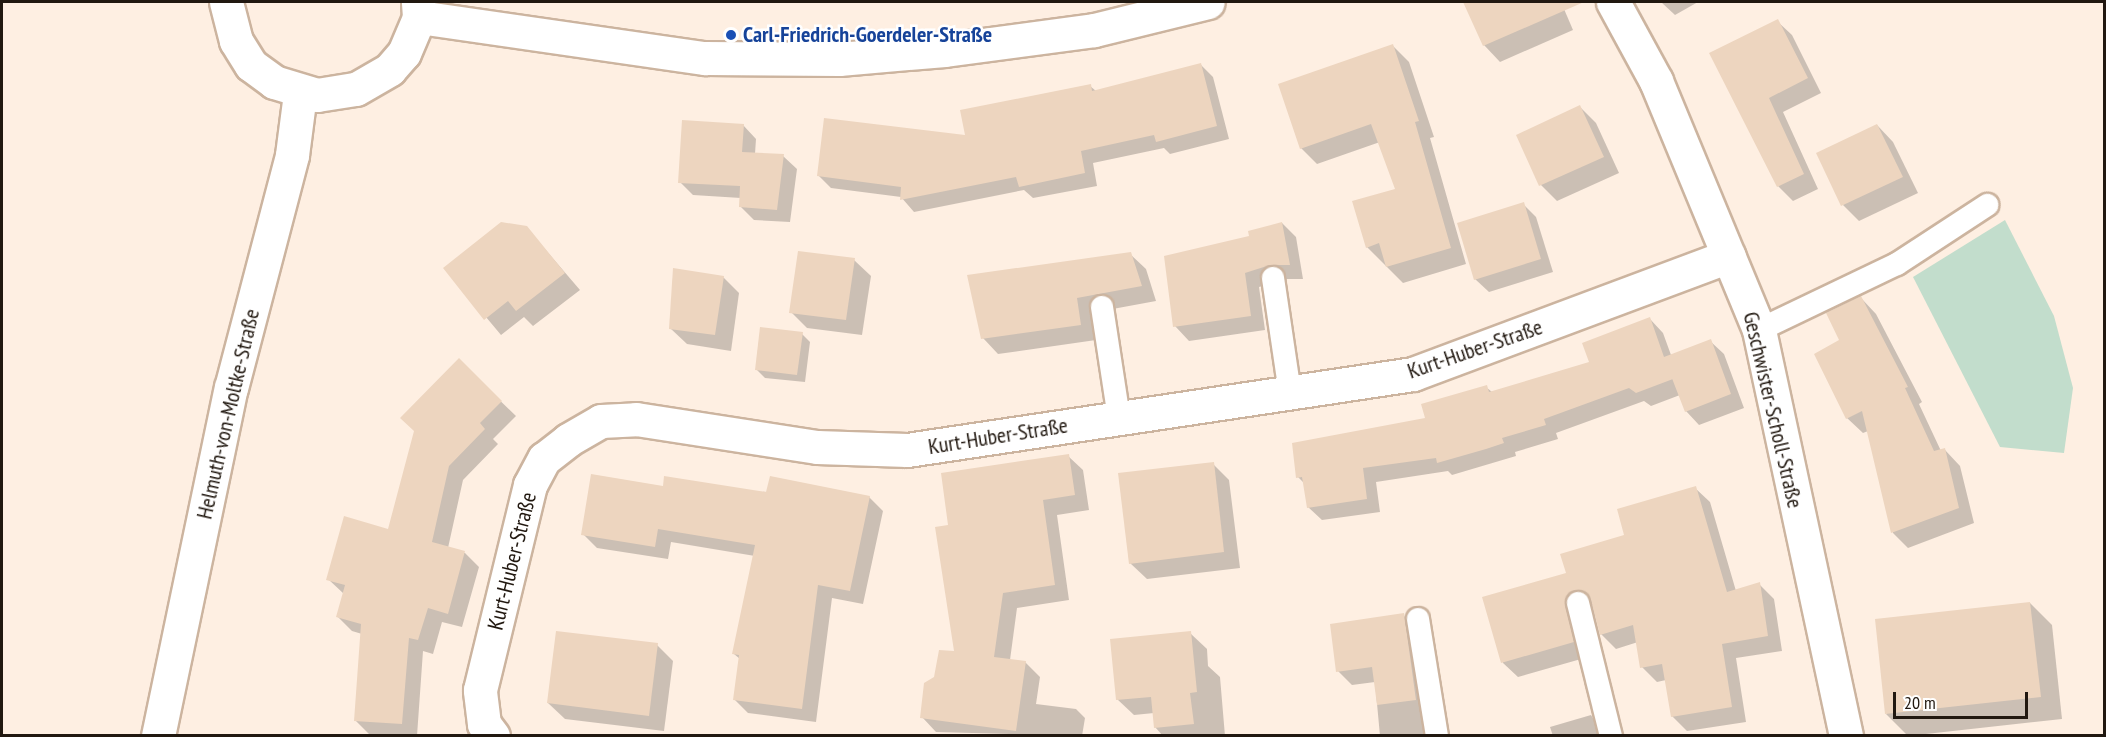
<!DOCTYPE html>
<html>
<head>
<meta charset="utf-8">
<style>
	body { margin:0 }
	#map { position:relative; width:2106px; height:737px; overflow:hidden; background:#feefe2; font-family:"PT Sans Narrow",sans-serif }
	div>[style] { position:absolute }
	.green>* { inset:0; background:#c2ddcc }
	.shadow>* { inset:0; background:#0003 }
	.building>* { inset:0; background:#edd5bf }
	.roads { filter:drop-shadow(2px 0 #ccb49f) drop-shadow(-2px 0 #ccb49f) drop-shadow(0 2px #ccb49f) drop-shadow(0 -2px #ccb49f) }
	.service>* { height:22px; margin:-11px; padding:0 11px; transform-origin:11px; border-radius:11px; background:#fff }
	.minor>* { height:33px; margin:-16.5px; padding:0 16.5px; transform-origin:16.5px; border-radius:16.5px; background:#fff }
	.tertiary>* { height:33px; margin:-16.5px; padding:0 16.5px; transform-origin:16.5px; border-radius:16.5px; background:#fff }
	.dots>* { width:16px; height:16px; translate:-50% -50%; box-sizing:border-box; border:3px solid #fff; border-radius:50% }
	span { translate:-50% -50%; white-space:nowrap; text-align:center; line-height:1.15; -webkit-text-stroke:5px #fff; paint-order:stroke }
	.transit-label { font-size:22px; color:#164399; font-weight:700 }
	.left { translate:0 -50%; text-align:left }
	.street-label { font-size:22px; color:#211810 }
	.frame { position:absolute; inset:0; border:3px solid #211810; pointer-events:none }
	.scale { position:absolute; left:1893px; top:692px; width:135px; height:27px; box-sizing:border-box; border:3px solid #211810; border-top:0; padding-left:8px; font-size:18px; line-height:21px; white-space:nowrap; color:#211810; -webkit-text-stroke:4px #fff; paint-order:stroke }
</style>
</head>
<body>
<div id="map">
	<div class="green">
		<div style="clip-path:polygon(2005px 220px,2054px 316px,2073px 388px,2064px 453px,2000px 447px,1913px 277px)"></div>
	</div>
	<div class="shadow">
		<div style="clip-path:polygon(1464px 2px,1561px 2px,1573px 30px,1500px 62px,1484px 45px)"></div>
		<div style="clip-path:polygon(1661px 2px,1698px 2px,1675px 15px)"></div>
		<div style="clip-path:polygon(1777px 21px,1792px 35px,1821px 93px,1783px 112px,1818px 189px,1793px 201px,1778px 186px,1711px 54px)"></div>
		<div style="clip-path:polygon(1393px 46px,1409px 62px,1434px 137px,1430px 138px,1466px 264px,1403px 283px,1367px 247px,1397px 190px,1380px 142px,1317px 164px,1301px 148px)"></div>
		<div style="clip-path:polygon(1201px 65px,1213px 77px,1229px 139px,1170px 154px,1164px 148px,1093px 163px,1097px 186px,1033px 198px,1024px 190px,914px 212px,901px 197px,831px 188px,818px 175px,967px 137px,1090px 86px,1096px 91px)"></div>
		<div style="clip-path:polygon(1580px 107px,1596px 123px,1619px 173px,1557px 201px,1541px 185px,1518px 135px)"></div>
		<div style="clip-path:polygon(743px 125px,756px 139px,755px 154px,783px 156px,797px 169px,790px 222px,754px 220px,741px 207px,741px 198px,693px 195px,680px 182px)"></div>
		<div style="clip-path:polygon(1877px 125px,1893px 142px,1918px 193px,1859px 221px,1843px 205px)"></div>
		<div style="clip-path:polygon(1523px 204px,1536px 217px,1553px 272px,1489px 292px,1475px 279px)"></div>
		<div style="clip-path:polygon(1282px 223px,1296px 237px,1303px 279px,1286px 279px,1259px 287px,1265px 330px,1189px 341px,1175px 326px,1251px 237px)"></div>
		<div style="clip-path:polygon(526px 227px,580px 290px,533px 326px,524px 317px,501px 335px,445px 268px)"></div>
		<div style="clip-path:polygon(1130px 254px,1146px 269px,1156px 301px,1091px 313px,1096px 340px,998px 354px,983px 338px)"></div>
		<div style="clip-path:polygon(854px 260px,871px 276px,862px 335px,807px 328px,791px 312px)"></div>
		<div style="clip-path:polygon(723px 277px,739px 293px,731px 351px,687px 344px,670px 328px)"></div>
		<div style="clip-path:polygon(1861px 298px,1876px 314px,1922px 402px,1919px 404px,1941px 451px,1945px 450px,1960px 466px,1974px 523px,1908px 548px,1893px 533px,1868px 431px,1863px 433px,1847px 418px,1841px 341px)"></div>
		<div style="clip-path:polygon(1650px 319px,1663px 333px,1671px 355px,1710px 341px,1724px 354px,1744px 408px,1699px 425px,1686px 411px,1680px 395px,1651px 406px,1644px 401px,1556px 433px,1558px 439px,1515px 452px,1516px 456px,1452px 475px,1448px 471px,1376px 482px,1380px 512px,1322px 520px,1308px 507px,1305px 484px,1298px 477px,1427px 420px,1486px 387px,1492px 392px,1591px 363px)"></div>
		<div style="clip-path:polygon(802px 334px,810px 342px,805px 382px,765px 378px,756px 369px)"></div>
		<div style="clip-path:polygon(459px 361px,516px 416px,493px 439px,498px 444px,463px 480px,448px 548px,465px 553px,479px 567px,462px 627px,442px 622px,433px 654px,423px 651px,417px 736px,370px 735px,355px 720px,362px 634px,352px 631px,338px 617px,344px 594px,328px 579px,389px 531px)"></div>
		<div style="clip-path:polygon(1068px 456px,1083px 470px,1089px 510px,1057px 515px,1069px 600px,1017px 608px,1010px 660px,1025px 662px,1040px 677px,1036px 704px,1076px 709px,1085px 718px,1082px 736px,936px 732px,922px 717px,935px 678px,955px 653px,950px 526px)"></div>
		<div style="clip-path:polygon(1213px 464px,1229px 480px,1240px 568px,1147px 579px,1130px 563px)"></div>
		<div style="clip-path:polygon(664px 487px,869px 497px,883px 511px,863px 604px,832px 598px,816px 722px,748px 713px,734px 699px,740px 659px,734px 654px,755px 556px,671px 542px,668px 559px,597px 548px,583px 534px)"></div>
		<div style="clip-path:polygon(1695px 488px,1710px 502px,1736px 591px,1759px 584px,1774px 599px,1782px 651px,1736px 658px,1746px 722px,1687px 731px,1672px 716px,1666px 680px,1657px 682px,1642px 667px,1638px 642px,1616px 649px,1601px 634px,1594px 605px,1584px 607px,1588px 657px,1518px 677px,1503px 663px,1484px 598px,1567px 574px)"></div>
		<div style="clip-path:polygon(2030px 603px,2052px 625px,2062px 719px,1908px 736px,1886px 714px)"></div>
		<div style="clip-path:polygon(1403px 615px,1417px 629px,1430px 736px,1380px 736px,1375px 682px,1352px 685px,1338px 671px)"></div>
		<div style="clip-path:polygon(1190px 633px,1207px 649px,1208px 666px,1220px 677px,1225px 736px,1163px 736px,1155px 727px,1154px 713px,1134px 715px,1117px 699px)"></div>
		<div style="clip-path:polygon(657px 645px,673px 661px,664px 731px,565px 719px,548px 703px)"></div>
		<div style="clip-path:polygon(1591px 715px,1604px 736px,1553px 736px,1550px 727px)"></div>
	</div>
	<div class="building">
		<div style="clip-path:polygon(1463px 2px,1584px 2px,1483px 46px)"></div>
		<div style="clip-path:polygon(1778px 19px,1808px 78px,1769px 98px,1804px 174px,1777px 187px,1709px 53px)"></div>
		<div style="clip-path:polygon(1393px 44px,1419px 121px,1415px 122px,1451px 248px,1386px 267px,1379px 243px,1366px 248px,1352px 201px,1395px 189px,1371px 124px,1300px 149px,1278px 84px)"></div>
		<div style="clip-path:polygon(1201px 63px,1217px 126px,1156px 142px,1154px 135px,1081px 151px,1085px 173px,1019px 187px,1016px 177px,900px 200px,901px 187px,817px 176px,824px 118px,965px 135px,960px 110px,1091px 84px,1092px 91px)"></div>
		<div style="clip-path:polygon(1580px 105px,1604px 157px,1539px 186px,1516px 135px)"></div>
		<div style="clip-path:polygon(682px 120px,744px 124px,742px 152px,784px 154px,777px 210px,739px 207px,740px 186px,678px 183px)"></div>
		<div style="clip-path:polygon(1877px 124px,1903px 177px,1841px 206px,1816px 153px)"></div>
		<div style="clip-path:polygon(1524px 202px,1541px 259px,1474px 280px,1457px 223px)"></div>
		<div style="clip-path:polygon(501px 222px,527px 226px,565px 273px,516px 311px,508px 301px,484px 320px,443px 268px)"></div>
		<div style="clip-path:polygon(1282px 222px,1290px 265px,1270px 265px,1245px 273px,1251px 316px,1173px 327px,1164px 256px,1249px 236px,1248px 231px)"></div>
		<div style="clip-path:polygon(798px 251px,855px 258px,846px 320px,789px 313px)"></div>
		<div style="clip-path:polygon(1131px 252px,1142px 286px,1077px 298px,1081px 325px,981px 339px,967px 275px)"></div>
		<div style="clip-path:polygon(673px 268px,724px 276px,715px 335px,669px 329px)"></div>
		<div style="clip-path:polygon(1861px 296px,1908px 387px,1905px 388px,1934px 451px,1945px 448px,1959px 508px,1891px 533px,1862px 411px,1846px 419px,1814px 354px,1839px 340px,1826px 313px)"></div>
		<div style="clip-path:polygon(1650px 317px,1664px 357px,1711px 339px,1731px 394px,1685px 412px,1668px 368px,1673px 379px,1636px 393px,1629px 388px,1544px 419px,1546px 425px,1502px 438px,1504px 443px,1486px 449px,1437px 463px,1436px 458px,1363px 468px,1367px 499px,1307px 508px,1302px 477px,1296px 478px,1292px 443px,1425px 418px,1421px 404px,1487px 385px,1489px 392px,1589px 362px,1582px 343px)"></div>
		<div style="clip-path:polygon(760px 327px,803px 332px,797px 375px,755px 370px)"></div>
		<div style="clip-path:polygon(459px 358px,502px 401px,480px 423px,485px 429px,449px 466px,432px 542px,465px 551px,448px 614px,428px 608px,418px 640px,409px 638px,402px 724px,354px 721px,361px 624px,336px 617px,345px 585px,326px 580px,344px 516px,388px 529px,414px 431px,400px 418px)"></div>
		<div style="clip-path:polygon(1069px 454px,1075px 495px,1043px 500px,1055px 585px,1003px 593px,994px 657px,1026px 661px,1016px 731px,920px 718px,924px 683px,934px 677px,939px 650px,954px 651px,935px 527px,948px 525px,941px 473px)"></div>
		<div style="clip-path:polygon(1214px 462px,1224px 552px,1129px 564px,1118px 473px)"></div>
		<div style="clip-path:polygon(591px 474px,663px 486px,664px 476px,766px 492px,770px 476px,870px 496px,850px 591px,818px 585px,802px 709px,733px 700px,739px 655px,732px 654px,755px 545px,658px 529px,655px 547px,581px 535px)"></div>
		<div style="clip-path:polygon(1696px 486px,1727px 592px,1760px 582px,1768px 636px,1722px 644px,1732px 707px,1671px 717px,1662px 664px,1640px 668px,1633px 625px,1600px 635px,1591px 600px,1581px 590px,1569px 593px,1565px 600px,1574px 642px,1501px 663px,1482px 597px,1566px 573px,1560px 554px,1624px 535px,1617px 509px)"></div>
		<div style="clip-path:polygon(2030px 602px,2041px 697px,1885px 714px,1875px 619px)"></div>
		<div style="clip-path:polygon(1404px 613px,1416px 700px,1377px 705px,1372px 667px,1336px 672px,1330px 624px)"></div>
		<div style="clip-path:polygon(556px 631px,658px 643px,649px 716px,547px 703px)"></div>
		<div style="clip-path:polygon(1191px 631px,1197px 692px,1190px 693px,1194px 724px,1154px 728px,1151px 697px,1116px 700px,1110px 639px)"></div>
	</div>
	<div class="roads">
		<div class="service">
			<div style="left:1273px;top:278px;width:116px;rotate:81.6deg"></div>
			<div style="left:1102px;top:307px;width:112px;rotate:81.3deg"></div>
			<div style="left:1759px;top:330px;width:153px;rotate:-25.6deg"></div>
			<div style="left:1897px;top:264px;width:108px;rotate:-33.2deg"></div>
			<div style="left:1578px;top:603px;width:137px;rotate:76.1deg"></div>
			<div style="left:1418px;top:619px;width:119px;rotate:80.8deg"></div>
		</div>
		<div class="minor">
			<div style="left:1613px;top:2px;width:90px;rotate:61.4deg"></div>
			<div style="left:1656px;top:81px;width:269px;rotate:67.5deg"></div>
			<div style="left:1759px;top:330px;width:415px;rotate:77.9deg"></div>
			<div style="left:419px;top:17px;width:289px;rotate:8.2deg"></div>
			<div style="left:705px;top:58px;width:134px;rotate:0.4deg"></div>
			<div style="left:839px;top:59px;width:106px;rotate:-4.9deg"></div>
			<div style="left:945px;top:50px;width:150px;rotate:-7.6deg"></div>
			<div style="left:1094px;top:30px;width:117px;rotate:-13.8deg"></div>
			<div style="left:493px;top:736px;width:15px;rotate:-127deg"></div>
			<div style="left:484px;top:724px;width:34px;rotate:-97deg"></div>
			<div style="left:480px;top:690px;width:211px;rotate:-76.3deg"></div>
			<div style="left:530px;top:485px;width:30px;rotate:-62deg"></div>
			<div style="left:544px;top:459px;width:31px;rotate:-38deg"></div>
			<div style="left:568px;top:440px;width:38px;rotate:-30deg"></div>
			<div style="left:601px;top:421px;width:35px;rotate:-3deg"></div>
			<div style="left:636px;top:419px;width:183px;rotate:8.8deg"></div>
			<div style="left:817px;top:447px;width:90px;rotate:1.9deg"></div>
			<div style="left:907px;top:450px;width:512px;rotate:-8.54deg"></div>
			<div style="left:1413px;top:374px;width:337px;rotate:-20.5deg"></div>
		</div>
		<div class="tertiary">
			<div style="left:226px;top:2px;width:40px;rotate:75.6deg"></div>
			<div style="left:236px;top:41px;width:28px;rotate:58deg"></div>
			<div style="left:251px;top:65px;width:29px;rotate:36deg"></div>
			<div style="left:274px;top:82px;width:45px;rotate:16.8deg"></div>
			<div style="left:317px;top:95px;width:39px;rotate:-9deg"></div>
			<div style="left:356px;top:89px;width:39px;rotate:-30deg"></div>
			<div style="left:390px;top:69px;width:21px;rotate:-49deg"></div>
			<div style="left:404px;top:53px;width:39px;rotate:-67deg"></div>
			<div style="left:419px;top:17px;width:15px;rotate:-94deg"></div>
			<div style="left:158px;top:736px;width:356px;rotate:-78.2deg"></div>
			<div style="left:231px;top:388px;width:241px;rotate:-75.3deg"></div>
			<div style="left:292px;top:155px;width:63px;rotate:-82.6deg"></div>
		</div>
	</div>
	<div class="dots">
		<div style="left:731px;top:35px;background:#1a4fb4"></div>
	</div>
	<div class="transit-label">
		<span class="left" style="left:743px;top:35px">Carl-Friedrich-Goerdeler-Straße</span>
	</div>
	<div class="street-label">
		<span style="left:1475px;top:349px;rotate:-19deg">Kurt-Huber-Straße</span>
		<span style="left:1773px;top:410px;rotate:77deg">Geschwister-Scholl-Straße</span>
		<span style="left:228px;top:414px;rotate:-77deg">Helmuth-von-Moltke-Straße</span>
		<span style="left:998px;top:436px;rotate:-9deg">Kurt-Huber-Straße</span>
		<span style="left:512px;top:561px;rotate:-76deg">Kurt-Huber-Straße</span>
	</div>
	<div class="frame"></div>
	<div class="scale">20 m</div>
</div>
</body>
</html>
